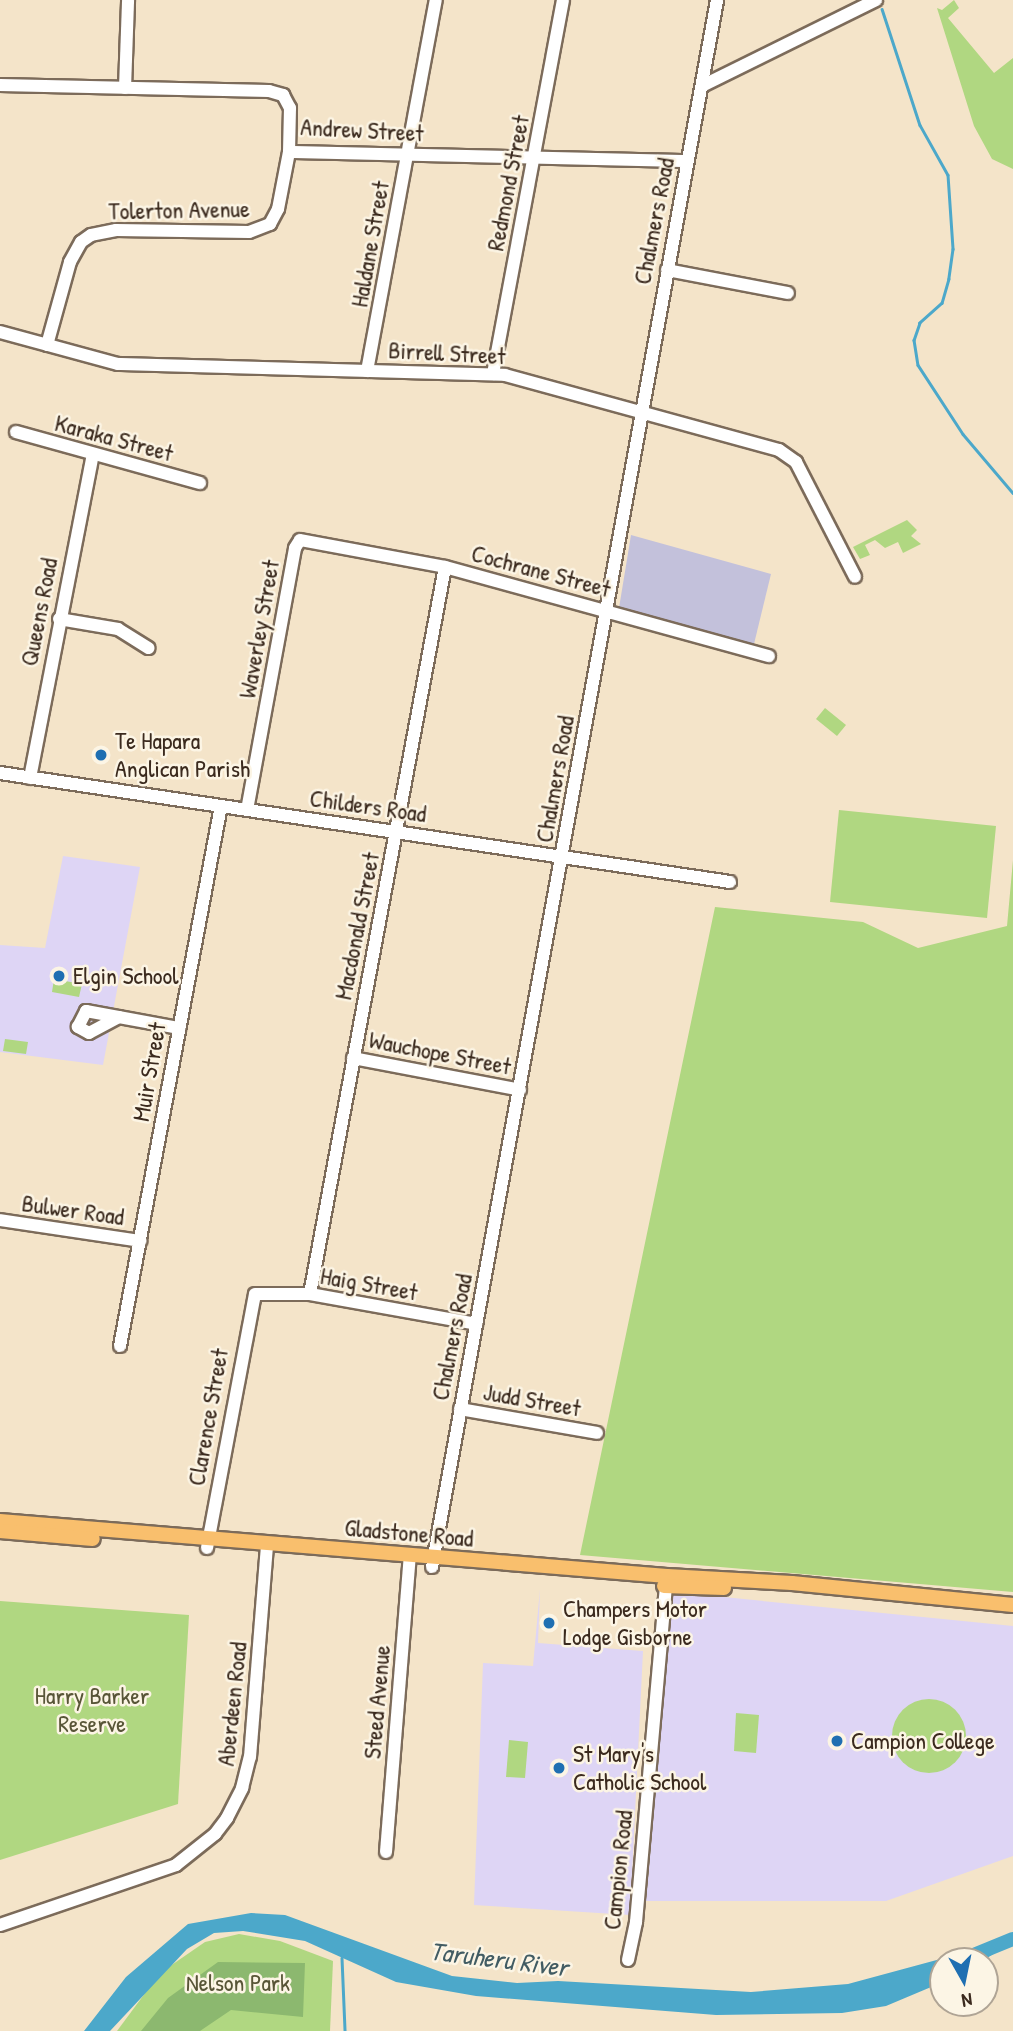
<!DOCTYPE html>
<html>
<head>
<meta charset="utf-8">
<style>
	body { margin:0 }
	#map { position:relative; width:1013px; height:2031px; overflow:hidden; background:#f4e4c9; font-family:"Patrick Hand",sans-serif }
	div>[style] { position:absolute }
	.built>* { inset:0; background:#ded5f5 }
	.industrial>* { inset:0; background:#c3c1db }
	.green>* { inset:0; background:#b0d781 }
	.round { border-radius:50% }
	.forest>* { inset:0; background:#8cb86f }
	.water>* { inset:0; background:#4ca8ca }
	.stream>* { height:2.5px; margin:-1.25px; padding:0 1.25px; transform-origin:1.25px; border-radius:1.25px; background:#4ca8ca }
	.river>* { height:14px; margin:-7px; padding:0 7px; transform-origin:7px; border-radius:7px; background:#4ca8ca }
	.roads { filter:drop-shadow(2px 0 #7c6b5a) drop-shadow(-2px 0 #7c6b5a) drop-shadow(0 2px #7c6b5a) drop-shadow(0 -2px #7c6b5a) }
	.minor>* { height:12px; margin:-6px; padding:0 6px; transform-origin:6px; border-radius:6px; background:#fff }
	.major>* { height:14px; margin:-7px; padding:0 7px; transform-origin:7px; border-radius:7px; background:#f9bf6d }
	.dots>* { width:19px; height:19px; translate:-50% -50%; box-sizing:border-box; border:4px solid #fcf5e5; border-radius:50% }
	span { translate:-50% -50%; white-space:nowrap; text-align:center; line-height:1.15; -webkit-text-stroke:5px #fcf5e5; paint-order:stroke }
	.street-label { font-size:24px; color:#3b2a1e }
	.poi-label { font-size:24px; color:#3b2a1e }
	.left { translate:0 -50%; text-align:left }
	.park-label { font-size:24px; color:#585537 }
	.water-label { font-size:26px; color:#425c63; font-style:italic }
	.north { position:absolute; left:929px; top:1947px; width:70px; height:70px; box-sizing:border-box; background:#fcf5e5; border:2px solid #afa495; border-radius:50%; rotate:171deg; font-size:19px; font-weight:700; line-height:28px; text-align:center; color:#3b2a1e }
	.north::after { content:''; display:block; margin:auto; width:24px; height:32px; background:#1f6fb2; clip-path:polygon(50% 0,100% 100%,50% 72%,0 100%) }
</style>
</head>
<body>
<div id="map">
	<div class="built">
		<div style="clip-path:polygon(63px 856px,140px 867px,103px 1065px,0 1052px,0 945px,45px 948px)"></div>
		<div style="clip-path:polygon(540px 1589px,538px 1643px,643px 1651px,630px 1915px,474px 1905px,483px 1663px,533px 1666px)"></div>
		<div style="clip-path:polygon(673px 1592px,1013px 1626px,1013px 1856px,886px 1901px,646px 1901px)"></div>
	</div>
	<div class="industrial">
		<div style="clip-path:polygon(631px 535px,771px 574px,754px 644px,619px 608px)"></div>
	</div>
	<div class="green">
		<div style="clip-path:polygon(954px 0,959px 8px,948px 18px,994px 73px,1013px 58px,1013px 169px,992px 159px,974px 126px,937px 8px,942px 10px)"></div>
		<div style="clip-path:polygon(907px 520px,917px 530px,911px 536px,921px 544px,903px 553px,898px 542px,885px 548px,875px 540px,865px 545px,870px 555px,860px 559px,853px 547px)"></div>
		<div style="clip-path:polygon(825px 708px,846px 725px,837px 736px,816px 719px)"></div>
		<div style="clip-path:polygon(839px 810px,996px 826px,987px 918px,830px 902px)"></div>
		<div style="clip-path:polygon(1013px 860px,1013px 1592px,580px 1555px,715px 907px,863px 922px,918px 948px,1007px 926px)"></div>
		<div style="clip-path:polygon(54px 979px,82px 984px,79px 997px,52px 992px)"></div>
		<div style="clip-path:polygon(5px 1039px,28px 1042px,26px 1054px,3px 1051px)"></div>
		<div style="clip-path:polygon(0 1601px,189px 1615px,178px 1804px,0 1860px)"></div>
		<div class="round" style="left:892px;top:1699px;width:74px;height:74px"></div>
		<div style="clip-path:polygon(736px 1713px,759px 1715px,756px 1753px,734px 1751px)"></div>
		<div style="clip-path:polygon(509px 1740px,528px 1742px,525px 1778px,506px 1777px)"></div>
		<div style="clip-path:polygon(239px 1934px,280px 1941px,333px 1961px,330px 2031px,117px 2031px,160px 1973px,205px 1942px)"></div>
	</div>
	<div class="forest">
		<div style="clip-path:polygon(218px 1962px,305px 1963px,303px 2017px,231px 2010px,200px 2031px,141px 2031px,168px 1998px)"></div>
	</div>
	<div class="water">
		<div style="clip-path:polygon(251px 1913px,285px 1915px,452px 1976px,517px 1983px,558px 1981px,751px 1992px,848px 1984px,981px 1948px,1000px 1950px,982px 1961px,943px 1961px,943px 1982px,886px 2006px,842px 2013px,716px 2015px,476px 1996px,396px 1982px,305px 1941px,243px 1931px,214px 1933px,187px 1949px,110px 2031px,84px 2031px,126px 1977px,188px 1924px)"></div>
	</div>
	<div class="stream">
		<div style="left:882px;top:9px;width:122px;rotate:71.9deg"></div>
		<div style="left:920px;top:125px;width:57px;rotate:60.8deg"></div>
		<div style="left:948px;top:175px;width:74px;rotate:86.1deg"></div>
		<div style="left:953px;top:249px;width:30px;rotate:98deg"></div>
		<div style="left:949px;top:279px;width:25px;rotate:106deg"></div>
		<div style="left:942px;top:303px;width:30px;rotate:138deg"></div>
		<div style="left:920px;top:323px;width:18px;rotate:109deg"></div>
		<div style="left:914px;top:340px;width:25px;rotate:81deg"></div>
		<div style="left:918px;top:365px;width:82px;rotate:56.9deg"></div>
		<div style="left:963px;top:434px;width:77px;rotate:49.7deg"></div>
		<div style="left:342px;top:1958px;width:73px;rotate:87.6deg"></div>
	</div>
	<div class="river">
		<div style="left:959px;top:1961px;width:58px;rotate:-22.2deg"></div>
	</div>
	<div class="roads">
		<div class="minor">
			<div style="left:0;top:85px;width:269px;rotate:1.3deg"></div>
			<div style="left:269px;top:91px;width:15px;rotate:16deg"></div>
			<div style="left:283px;top:95px;width:15px;rotate:62deg"></div>
			<div style="left:290px;top:108px;width:44px;rotate:91.3deg"></div>
			<div style="left:289px;top:152px;width:58px;rotate:100.9deg"></div>
			<div style="left:278px;top:209px;width:17px;rotate:118deg"></div>
			<div style="left:270px;top:224px;width:22px;rotate:159deg"></div>
			<div style="left:249px;top:232px;width:133px;rotate:-179.1deg"></div>
			<div style="left:116px;top:230px;width:25px;rotate:169deg"></div>
			<div style="left:91px;top:235px;width:12px;rotate:145deg"></div>
			<div style="left:81px;top:242px;width:23px;rotate:119deg"></div>
			<div style="left:70px;top:262px;width:86px;rotate:105.5deg"></div>
			<div style="left:704px;top:85px;width:192px;rotate:-26.3deg"></div>
			<div style="left:125px;top:88px;width:88px;rotate:-88deg"></div>
			<div style="left:289px;top:152px;width:398px;rotate:1.3deg"></div>
			<div style="left:667px;top:270px;width:123px;rotate:10.8deg"></div>
			<div style="left:0;top:332px;width:122px;rotate:15.2deg"></div>
			<div style="left:118px;top:364px;width:387px;rotate:1.6deg"></div>
			<div style="left:505px;top:375px;width:284px;rotate:15.3deg"></div>
			<div style="left:779px;top:450px;width:21px;rotate:35deg"></div>
			<div style="left:796px;top:462px;width:129px;rotate:62.8deg"></div>
			<div style="left:367px;top:371px;width:377px;rotate:-79.5deg"></div>
			<div style="left:493px;top:374px;width:380px;rotate:-79.4deg"></div>
			<div style="left:16px;top:432px;width:191px;rotate:15.5deg"></div>
			<div style="left:59px;top:619px;width:60px;rotate:9.6deg"></div>
			<div style="left:118px;top:629px;width:36px;rotate:32deg"></div>
			<div style="left:0;top:773px;width:738px;rotate:8.49deg"></div>
			<div style="left:30px;top:778px;width:330px;rotate:-79deg"></div>
			<div style="left:247px;top:810px;width:266px;rotate:-79.6deg"></div>
			<div style="left:295px;top:548px;width:9px;rotate:-58deg"></div>
			<div style="left:300px;top:540px;width:147px;rotate:10.5deg"></div>
			<div style="left:445px;top:567px;width:336px;rotate:15.4deg"></div>
			<div style="left:119px;top:1017px;width:34px;rotate:152deg"></div>
			<div style="left:89px;top:1033px;width:13px;rotate:-151deg"></div>
			<div style="left:78px;top:1027px;width:18px;rotate:-63deg"></div>
			<div style="left:86px;top:1011px;width:95px;rotate:10.4deg"></div>
			<div style="left:353px;top:1058px;width:170px;rotate:10.8deg"></div>
			<div style="left:0;top:1220px;width:142px;rotate:8.5deg"></div>
			<div style="left:310px;top:1294px;width:739px;rotate:-79.48deg"></div>
			<div style="left:120px;top:1346px;width:549px;rotate:-79.41deg"></div>
			<div style="left:460px;top:1409px;width:139px;rotate:9.9deg"></div>
			<div style="left:207px;top:1548px;width:258px;rotate:-79.3deg"></div>
			<div style="left:255px;top:1294px;width:55px"></div>
			<div style="left:310px;top:1294px;width:169px;rotate:10.2deg"></div>
			<div style="left:432px;top:1567px;width:1593px;rotate:-79.69deg"></div>
			<div style="left:386px;top:1852px;width:298px;rotate:-85.4deg"></div>
			<div style="left:0;top:1925px;width:186px;rotate:-18.8deg"></div>
			<div style="left:176px;top:1865px;width:50px;rotate:-38.5deg"></div>
			<div style="left:215px;top:1834px;width:20px;rotate:-53deg"></div>
			<div style="left:227px;top:1818px;width:34px;rotate:-63deg"></div>
			<div style="left:242px;top:1788px;width:32px;rotate:-76deg"></div>
			<div style="left:250px;top:1757px;width:214px;rotate:-85.4deg"></div>
			<div style="left:628px;top:1960px;width:39px;rotate:-78deg"></div>
			<div style="left:636px;top:1922px;width:346px;rotate:-84.9deg"></div>
		</div>
		<div class="major">
			<div style="left:0;top:1521px;width:669px;rotate:4.71deg"></div>
			<div style="left:667px;top:1576px;width:125px;rotate:3.2deg"></div>
			<div style="left:792px;top:1583px;width:222px;rotate:5.7deg"></div>
			<div style="left:0;top:1531px;width:93px;rotate:4.9deg"></div>
			<div style="left:664px;top:1586px;width:60px;rotate:1.9deg"></div>
		</div>
	</div>
	<div class="dots">
		<div style="left:101px;top:755px;background:#1f6fb2"></div>
		<div style="left:59px;top:976px;background:#1f6fb2"></div>
		<div style="left:549px;top:1623px;background:#1f6fb2"></div>
		<div style="left:837px;top:1741px;background:#1f6fb2"></div>
		<div style="left:559px;top:1768px;background:#1f6fb2"></div>
	</div>
	<div class="street-label">
		<span style="left:362px;top:130px;rotate:3deg">Andrew Street</span>
		<span style="left:508px;top:183px;rotate:-79deg">Redmond Street</span>
		<span style="left:179px;top:210px;rotate:-1deg">Tolerton Avenue</span>
		<span style="left:654px;top:221px;rotate:-79deg">Chalmers Road</span>
		<span style="left:370px;top:244px;rotate:-80deg">Haldane Street</span>
		<span style="left:447px;top:353px;rotate:3deg">Birrell Street</span>
		<span style="left:114px;top:438px;rotate:15deg">Karaka Street</span>
		<span style="left:541px;top:571px;rotate:15deg">Cochrane Street</span>
		<span style="left:39px;top:612px;rotate:-79deg">Queens Road</span>
		<span style="left:259px;top:629px;rotate:-80deg">Waverley Street</span>
		<span style="left:555px;top:779px;rotate:-80deg">Chalmers Road</span>
		<span style="left:368px;top:806px;rotate:8deg">Childers Road</span>
		<span style="left:357px;top:926px;rotate:-79deg">Macdonald Street</span>
		<span style="left:440px;top:1053px;rotate:11deg">Wauchope Street</span>
		<span style="left:149px;top:1072px;rotate:-80deg">Muir Street</span>
		<span style="left:73px;top:1210px;rotate:8deg">Bulwer Road</span>
		<span style="left:369px;top:1284px;rotate:10deg">Haig Street</span>
		<span style="left:452px;top:1337px;rotate:-79deg">Chalmers Road</span>
		<span style="left:532px;top:1400px;rotate:10deg">Judd Street</span>
		<span style="left:208px;top:1417px;rotate:-80deg">Clarence Street</span>
		<span style="left:409px;top:1533px;rotate:5deg">Gladstone Road</span>
		<span style="left:377px;top:1702px;rotate:-85deg">Steed Avenue</span>
		<span style="left:232px;top:1704px;rotate:-84deg">Aberdeen Road</span>
		<span style="left:618px;top:1870px;rotate:-84deg">Campion Road</span>
	</div>
	<div class="poi-label">
		<span class="left" style="left:115px;top:755px">Te Hapara<br>Anglican Parish</span>
		<span class="left" style="left:73px;top:976px">Elgin School</span>
		<span class="left" style="left:563px;top:1623px">Champers Motor<br>Lodge Gisborne</span>
		<span class="left" style="left:851px;top:1741px">Campion College</span>
		<span class="left" style="left:573px;top:1768px">St Mary's<br>Catholic School</span>
	</div>
	<div class="park-label">
		<span style="left:92px;top:1710px">Harry Barker<br>Reserve</span>
		<span style="left:238px;top:1983px">Nelson Park</span>
	</div>
	<div class="water-label">
		<span style="left:499px;top:1959px;rotate:7deg">Taruheru River</span>
	</div>
	<div class="north">N</div>
</div>
</body>
</html>
